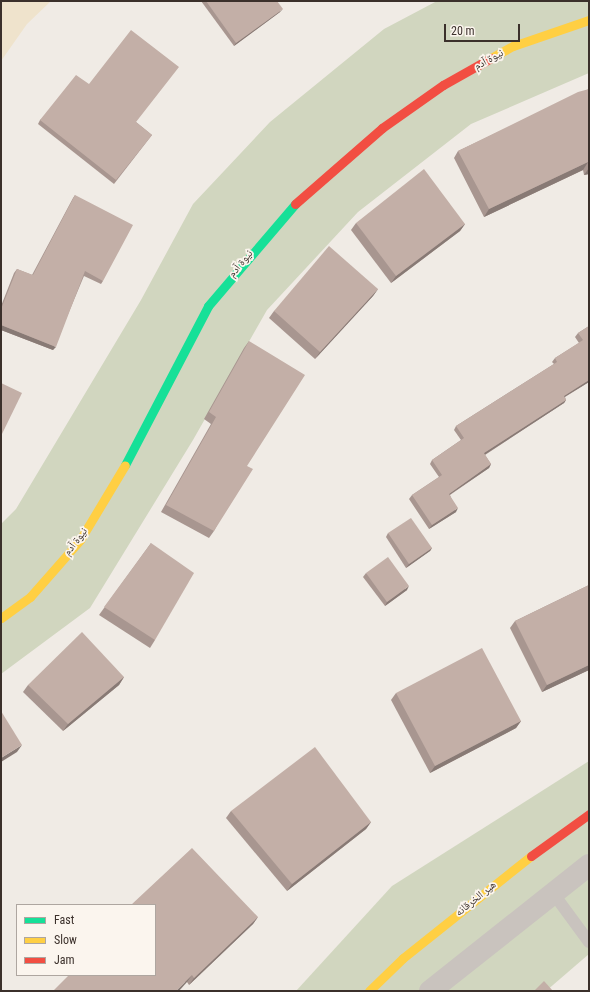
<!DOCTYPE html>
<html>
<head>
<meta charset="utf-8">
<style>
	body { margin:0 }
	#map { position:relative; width:590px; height:992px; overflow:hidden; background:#f0ebe5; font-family:"Roboto Condensed","Noto Naskh Arabic",sans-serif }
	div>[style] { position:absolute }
	.green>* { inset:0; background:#d1d6bf }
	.sand>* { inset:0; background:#efe3cc }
	.lane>* { height:12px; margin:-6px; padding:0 6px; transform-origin:6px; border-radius:6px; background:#c9c3be }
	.street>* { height:22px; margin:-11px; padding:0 11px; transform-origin:11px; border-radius:11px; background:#c9c3be }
	.fast>* { height:9px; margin:-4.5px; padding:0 4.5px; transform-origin:4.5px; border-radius:4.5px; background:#16e098 }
	.slow>* { height:9px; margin:-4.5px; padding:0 4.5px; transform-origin:4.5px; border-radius:4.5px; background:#ffcf43 }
	.jam>* { height:9px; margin:-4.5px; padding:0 4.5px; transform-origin:4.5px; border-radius:4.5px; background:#f24e42 }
	.wall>* { inset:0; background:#a89690 }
	.shaded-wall>* { inset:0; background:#887a75 }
	.building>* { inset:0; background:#c3afa7 }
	span { translate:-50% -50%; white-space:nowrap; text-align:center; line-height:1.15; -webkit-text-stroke:3.5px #fbf5ee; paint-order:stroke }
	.street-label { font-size:11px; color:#3b302b }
	.frame { position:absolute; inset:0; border:2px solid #3b302b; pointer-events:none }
	.legend { position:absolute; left:16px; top:904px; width:140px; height:72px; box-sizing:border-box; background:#fbf5ee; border:1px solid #aea6a0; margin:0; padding:5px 7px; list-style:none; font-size:12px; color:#3b302b }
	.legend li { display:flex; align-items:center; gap:8px; height:20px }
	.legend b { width:20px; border:1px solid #aea6a0 }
	.scale { position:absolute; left:444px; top:24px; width:76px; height:18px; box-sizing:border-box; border:2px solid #3b302b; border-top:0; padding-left:5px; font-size:12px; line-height:14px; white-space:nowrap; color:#3b302b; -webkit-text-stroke:3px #fbf5ee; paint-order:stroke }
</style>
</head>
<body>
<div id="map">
	<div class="green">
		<div style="clip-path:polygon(437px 1px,589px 1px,589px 73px,471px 124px,358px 212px,267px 310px,193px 440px,90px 608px,1px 674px,1px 524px,16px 509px,141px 300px,193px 204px,270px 122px,384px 29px)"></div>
		<div style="clip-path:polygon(589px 761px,589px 954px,546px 991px,296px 991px,392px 886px)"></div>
	</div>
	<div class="sand">
		<div style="clip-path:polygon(1px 1px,51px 1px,27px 24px,1px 61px)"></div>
	</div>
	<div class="lane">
		<div style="left:553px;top:893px;width:61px;rotate:53.7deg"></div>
	</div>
	<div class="street">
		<div style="left:430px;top:991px;width:203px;rotate:-38.4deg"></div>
	</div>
	<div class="fast">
		<div style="left:125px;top:465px;width:179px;rotate:-62.4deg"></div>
		<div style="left:208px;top:306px;width:134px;rotate:-49.5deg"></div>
	</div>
	<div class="slow">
		<div style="left:491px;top:58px;width:25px;rotate:-29deg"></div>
		<div style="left:513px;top:46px;width:80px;rotate:-18.9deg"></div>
		<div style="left:1px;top:618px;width:36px;rotate:-36deg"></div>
		<div style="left:30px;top:597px;width:76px;rotate:-48.7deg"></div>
		<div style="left:80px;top:540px;width:87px;rotate:-59deg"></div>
		<div style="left:369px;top:991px;width:47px;rotate:-44.1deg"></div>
		<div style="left:403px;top:958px;width:164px;rotate:-38.6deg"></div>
	</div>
	<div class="jam">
		<div style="left:295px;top:204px;width:116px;rotate:-41.1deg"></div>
		<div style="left:382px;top:128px;width:75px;rotate:-35.2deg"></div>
		<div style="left:443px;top:85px;width:55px;rotate:-29.4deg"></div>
		<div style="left:531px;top:856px;width:72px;rotate:-35.9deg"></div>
	</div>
	<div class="wall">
		<div style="clip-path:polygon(201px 1px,277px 1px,280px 12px,234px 46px)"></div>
		<div style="clip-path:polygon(89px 84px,152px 135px,114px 184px,38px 124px,40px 120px)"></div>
		<div style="clip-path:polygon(589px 89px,589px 174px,584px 175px,583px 170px,484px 217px,454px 158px,458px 151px)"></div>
		<div style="clip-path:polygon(75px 195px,103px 281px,101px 284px,84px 276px,53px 350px,1px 330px,1px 306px,14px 273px,17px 269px,32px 275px,73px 198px)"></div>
		<div style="clip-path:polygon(356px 223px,465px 224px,460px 231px,391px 283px,351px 230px)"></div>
		<div style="clip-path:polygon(378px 289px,373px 296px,315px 359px,269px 318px,274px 311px)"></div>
		<div style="clip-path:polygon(589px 326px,589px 382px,565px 397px,566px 400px,564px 403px,485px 455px,491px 464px,489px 468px,450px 495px,456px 512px,429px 529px,409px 499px,412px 495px,439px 477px,430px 464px,432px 460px,461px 440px,454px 430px,456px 426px,554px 364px,552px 362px,555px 358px,579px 343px,575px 337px,578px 333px)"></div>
		<div style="clip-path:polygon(249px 341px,247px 466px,214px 531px,209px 538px,161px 512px,211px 424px,204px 419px,244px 348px)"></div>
		<div style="clip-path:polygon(388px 533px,432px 548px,430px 551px,406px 568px,386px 537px)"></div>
		<div style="clip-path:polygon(151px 543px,155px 640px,150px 648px,99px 615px)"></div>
		<div style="clip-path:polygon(366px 573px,407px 590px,385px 606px,363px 577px)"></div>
		<div style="clip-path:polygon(589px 585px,589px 670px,542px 692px,510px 628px,515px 621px)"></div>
		<div style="clip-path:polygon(124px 677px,119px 685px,63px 731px,23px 692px,28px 685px)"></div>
		<div style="clip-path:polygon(396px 693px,521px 721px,516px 728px,430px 773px,391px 700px)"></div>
		<div style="clip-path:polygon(231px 811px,371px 822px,366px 829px,287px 891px,226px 818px)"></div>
		<div style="clip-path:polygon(258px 917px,253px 924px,189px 985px,187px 982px,53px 991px)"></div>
	</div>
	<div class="shaded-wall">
		<div style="clip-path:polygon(283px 9px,280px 12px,234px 46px,236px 43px)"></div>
		<div style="clip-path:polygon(588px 162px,583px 170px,484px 217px,489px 209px)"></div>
		<div style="clip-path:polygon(589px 168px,589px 174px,584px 175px)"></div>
		<div style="clip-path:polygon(465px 224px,460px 231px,391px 283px,396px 276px)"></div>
		<div style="clip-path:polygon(378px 289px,373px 296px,315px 359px,320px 352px)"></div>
		<div style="clip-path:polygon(1px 325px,56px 347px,53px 350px,1px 330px)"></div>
		<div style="clip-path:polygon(589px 380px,589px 382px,561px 399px,564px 396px)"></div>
		<div style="clip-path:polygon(566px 400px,564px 403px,481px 457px,484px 453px)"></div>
		<div style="clip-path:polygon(491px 464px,489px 468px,446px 497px,449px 494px)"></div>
		<div style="clip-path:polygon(458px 508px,456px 512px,429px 529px,432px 525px)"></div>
		<div style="clip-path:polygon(432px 548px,430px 551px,406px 568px,409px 564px)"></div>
		<div style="clip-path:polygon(409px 586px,407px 590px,385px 606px,387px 602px)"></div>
		<div style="clip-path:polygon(589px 665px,589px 670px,542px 692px,547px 685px)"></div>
		<div style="clip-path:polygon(124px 677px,119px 685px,63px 731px,68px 724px)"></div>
		<div style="clip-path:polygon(521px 721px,516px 728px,430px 773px,435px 766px)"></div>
		<div style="clip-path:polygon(22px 745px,17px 752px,1px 762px,1px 758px)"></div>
		<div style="clip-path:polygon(371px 822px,366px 829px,287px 891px,292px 884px)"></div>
		<div style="clip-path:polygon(258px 917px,253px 924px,189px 985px,194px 978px)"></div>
		<div style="clip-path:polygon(192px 975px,187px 982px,179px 991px,176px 991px)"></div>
	</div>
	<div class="building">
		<div style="clip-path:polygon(206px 1px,277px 1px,283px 9px,236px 43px)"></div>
		<div style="clip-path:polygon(131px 30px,179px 67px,136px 122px,152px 135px,116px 180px,40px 120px,76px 75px,89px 84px)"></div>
		<div style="clip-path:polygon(589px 89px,589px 166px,588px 162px,489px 209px,458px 151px,578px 92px)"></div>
		<div style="clip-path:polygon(424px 169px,465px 224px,396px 276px,356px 223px)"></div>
		<div style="clip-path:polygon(75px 195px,133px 225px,103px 281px,85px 271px,56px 347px,1px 325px,1px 309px,17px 269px,33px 275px)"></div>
		<div style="clip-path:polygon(329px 246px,378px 289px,320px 352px,274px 311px)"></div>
		<div style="clip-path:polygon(589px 326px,589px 380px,564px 396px,566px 400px,484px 453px,491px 464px,449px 494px,458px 508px,432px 525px,412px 495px,442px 475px,432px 460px,464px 438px,456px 426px,557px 362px,555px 358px,583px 340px,578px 333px)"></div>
		<div style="clip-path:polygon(249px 341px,305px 375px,247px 466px,253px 469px,214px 531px,166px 505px,216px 417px,209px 412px)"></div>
		<div style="clip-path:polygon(1px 383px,22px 393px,1px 436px)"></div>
		<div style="clip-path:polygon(411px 518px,432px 548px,409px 564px,388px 533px)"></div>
		<div style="clip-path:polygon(151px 543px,194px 573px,155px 640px,104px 607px)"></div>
		<div style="clip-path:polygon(388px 557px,409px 586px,387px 602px,366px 573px)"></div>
		<div style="clip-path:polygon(589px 585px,589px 665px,547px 685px,515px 621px)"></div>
		<div style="clip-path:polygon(82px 632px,124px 677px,68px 724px,28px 685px)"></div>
		<div style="clip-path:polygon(482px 648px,521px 721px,435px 766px,396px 693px)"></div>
		<div style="clip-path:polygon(1px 711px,22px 745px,1px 758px)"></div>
		<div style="clip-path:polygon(315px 747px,371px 822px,292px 884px,231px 811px)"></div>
		<div style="clip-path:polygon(192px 848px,258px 917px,194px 978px,192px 975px,176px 991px,53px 991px,69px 975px,155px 975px,155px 905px,131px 905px)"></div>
		<div style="clip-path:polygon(544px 981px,553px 991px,534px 991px)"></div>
	</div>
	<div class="street-label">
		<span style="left:489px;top:60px;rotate:-29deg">نيوة آدم</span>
		<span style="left:241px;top:264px;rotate:-51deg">نيوة آدم</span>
		<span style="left:76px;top:542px;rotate:-53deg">نيوة آدم</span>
		<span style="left:476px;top:899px;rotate:-39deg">هير الخرقانه</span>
	</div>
	<div class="frame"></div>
	<ul class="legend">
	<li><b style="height:5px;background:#16e098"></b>Fast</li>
	<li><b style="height:5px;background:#ffcf43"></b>Slow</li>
	<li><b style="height:5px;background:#f24e42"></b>Jam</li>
	</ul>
	<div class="scale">20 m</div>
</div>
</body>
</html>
